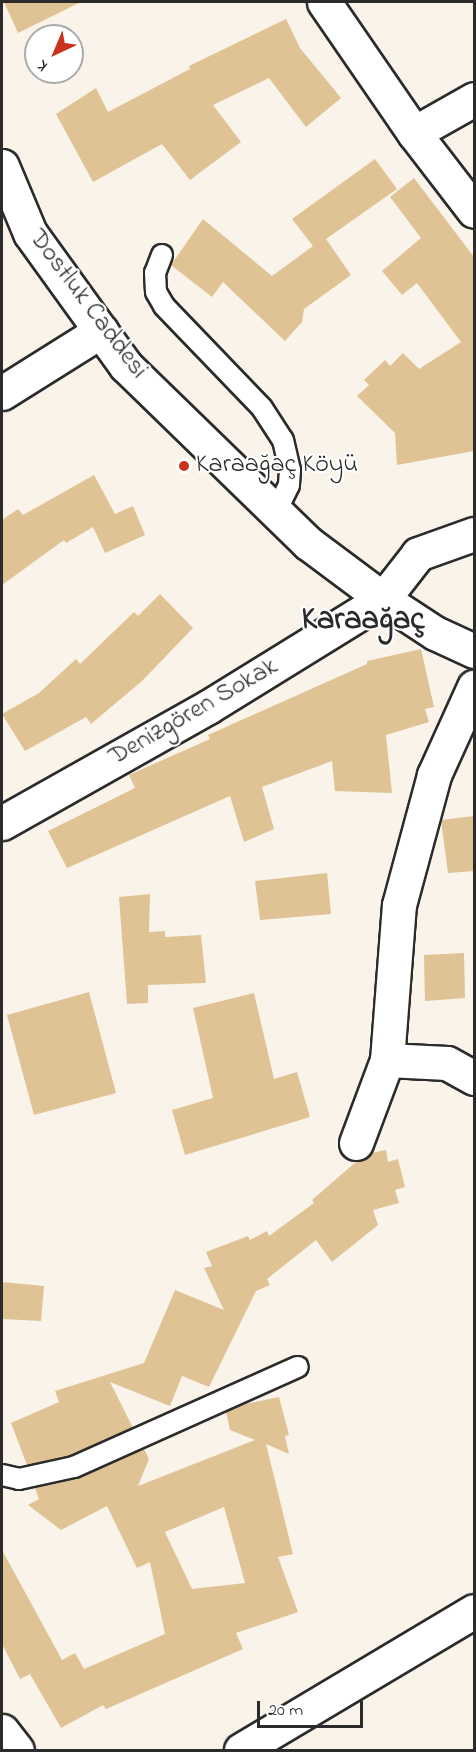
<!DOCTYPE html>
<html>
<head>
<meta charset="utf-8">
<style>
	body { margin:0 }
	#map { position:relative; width:476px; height:1752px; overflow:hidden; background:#f9f3ea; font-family:"Indie Flower",sans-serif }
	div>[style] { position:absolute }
	.building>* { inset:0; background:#e0c394 }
	.roads { filter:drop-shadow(2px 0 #2b2b2b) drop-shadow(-2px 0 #2b2b2b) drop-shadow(0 2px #2b2b2b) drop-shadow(0 -2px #2b2b2b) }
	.service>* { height:20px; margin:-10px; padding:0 10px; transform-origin:10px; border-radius:10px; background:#fff }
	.minor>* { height:33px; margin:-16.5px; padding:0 16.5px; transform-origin:16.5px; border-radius:16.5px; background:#fff }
	.tertiary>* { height:33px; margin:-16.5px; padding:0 16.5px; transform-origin:16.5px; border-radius:16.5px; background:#fff }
	.secondary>* { height:33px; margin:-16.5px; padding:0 16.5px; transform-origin:16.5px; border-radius:16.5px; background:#fff }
	.dots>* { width:16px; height:16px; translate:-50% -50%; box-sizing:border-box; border:3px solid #fff; border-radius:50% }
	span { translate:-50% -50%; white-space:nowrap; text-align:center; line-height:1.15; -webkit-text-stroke:4.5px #fff; paint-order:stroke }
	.street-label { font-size:26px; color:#2b2b2b }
	.poi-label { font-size:26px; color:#2b2b2b }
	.left { translate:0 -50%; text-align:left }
	.district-label { font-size:32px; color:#2b2b2b; font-weight:700 }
	.frame { position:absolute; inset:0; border:3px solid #2b2b2b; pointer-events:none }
	.north { position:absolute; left:24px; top:24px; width:60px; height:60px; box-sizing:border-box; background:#fff; border:2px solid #aaa; border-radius:50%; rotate:224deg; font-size:16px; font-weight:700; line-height:24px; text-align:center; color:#2b2b2b }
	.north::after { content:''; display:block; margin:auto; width:21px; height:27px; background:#c8321e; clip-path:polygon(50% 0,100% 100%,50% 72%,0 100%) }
	.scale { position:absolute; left:257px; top:1701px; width:106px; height:27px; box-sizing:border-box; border:3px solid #2b2b2b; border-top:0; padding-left:8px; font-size:18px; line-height:21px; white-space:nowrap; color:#2b2b2b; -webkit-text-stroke:4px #fff; paint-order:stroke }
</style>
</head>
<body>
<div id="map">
	<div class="building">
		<div style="clip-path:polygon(4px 2px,81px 2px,18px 33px)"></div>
		<div style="clip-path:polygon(286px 19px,300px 48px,341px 98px,306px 127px,269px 78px,213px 105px,241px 142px,190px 180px,162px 144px,93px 182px,56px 114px,96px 88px,108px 112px,190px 69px,189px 66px)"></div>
		<div style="clip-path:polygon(375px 159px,397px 189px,326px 239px,351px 275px,304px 309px,302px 322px,285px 341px,223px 282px,212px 297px,171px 265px,203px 219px,272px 276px,313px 246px,292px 219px)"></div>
		<div style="clip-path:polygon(414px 178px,474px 257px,474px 451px,397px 465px,395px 433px,357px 396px,369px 385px,364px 380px,385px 360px,390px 366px,403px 353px,419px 369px,461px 342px,417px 283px,402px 295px,382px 271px,421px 238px,390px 197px)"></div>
		<div style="clip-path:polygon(94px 475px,115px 514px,133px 506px,145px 535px,105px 553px,93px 527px,66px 543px,64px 540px,2px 585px,2px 520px,18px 509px,23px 515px)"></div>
		<div style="clip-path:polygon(160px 594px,193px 628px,142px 681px,91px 724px,86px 717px,25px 751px,2px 714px,39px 693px,76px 659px,80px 664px,134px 612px,138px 616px)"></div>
		<div style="clip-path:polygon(421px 649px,434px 707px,425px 709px,429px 722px,386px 735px,392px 793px,335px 791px,332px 761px,262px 787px,274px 829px,244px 842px,230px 796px,67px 868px,48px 831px,135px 788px,129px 775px,210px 739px,208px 735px,367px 664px,367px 661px)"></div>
		<div style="clip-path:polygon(474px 816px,474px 871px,448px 873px,441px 820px)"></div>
		<div style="clip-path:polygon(327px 873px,331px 914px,260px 920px,255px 881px)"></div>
		<div style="clip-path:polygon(150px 894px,149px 932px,165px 931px,165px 937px,201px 935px,206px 983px,148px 985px,148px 1003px,127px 1004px,119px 897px)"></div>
		<div style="clip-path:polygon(464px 953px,465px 998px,425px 1001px,424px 955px)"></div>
		<div style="clip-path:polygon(89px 992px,116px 1093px,34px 1115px,7px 1015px)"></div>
		<div style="clip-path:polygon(254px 993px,274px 1079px,297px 1072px,310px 1117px,185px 1155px,172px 1110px,213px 1098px,193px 1008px)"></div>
		<div style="clip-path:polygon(386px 1150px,388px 1162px,398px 1159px,405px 1187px,395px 1190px,399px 1203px,373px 1210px,378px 1225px,332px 1262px,316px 1240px,267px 1279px,270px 1285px,256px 1291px,209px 1387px,182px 1376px,170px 1406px,110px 1382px,133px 1428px,70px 1456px,27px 1465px,11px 1423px,59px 1402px,55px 1391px,144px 1363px,175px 1290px,224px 1310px,204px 1268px,212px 1266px,206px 1252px,248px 1236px,250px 1240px,267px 1231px,269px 1236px,314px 1203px,312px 1200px,357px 1161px,367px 1158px,371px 1153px)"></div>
		<div style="clip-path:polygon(2px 1282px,44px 1286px,41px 1321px,2px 1319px)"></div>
		<div style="clip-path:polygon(evenodd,279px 1397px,289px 1435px,285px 1436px,289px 1454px,266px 1444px,293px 1554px,278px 1557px,298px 1612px,236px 1633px,243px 1649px,106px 1709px,103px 1705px,61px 1728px,30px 1674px,20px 1679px,2px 1644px,2px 1550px,62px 1660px,75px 1653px,84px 1669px,165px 1634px,150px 1562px,137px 1568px,107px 1506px,61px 1530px,28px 1505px,39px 1499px,35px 1488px,79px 1478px,144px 1449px,149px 1459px,138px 1486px,255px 1440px,230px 1430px,226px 1412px,241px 1405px,279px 1397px,224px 1507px,245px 1583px,192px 1589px,165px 1532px,224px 1507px)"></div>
	</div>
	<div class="roads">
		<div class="service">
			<div style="left:162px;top:255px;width:19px;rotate:111deg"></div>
			<div style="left:155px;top:273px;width:19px;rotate:87deg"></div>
			<div style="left:156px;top:292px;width:16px;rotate:60deg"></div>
			<div style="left:164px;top:306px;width:141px;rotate:46.1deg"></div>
			<div style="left:262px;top:408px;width:38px;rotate:57deg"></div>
			<div style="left:283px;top:440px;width:31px;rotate:77deg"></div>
			<div style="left:290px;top:470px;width:15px;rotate:94deg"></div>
			<div style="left:289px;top:485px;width:30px;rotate:116deg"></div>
			<div style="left:2px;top:1475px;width:17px;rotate:13deg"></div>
			<div style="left:19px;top:1479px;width:56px;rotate:-12.3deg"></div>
			<div style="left:74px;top:1467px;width:245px;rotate:-24.1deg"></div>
		</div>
		<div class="minor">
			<div style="left:324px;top:2px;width:159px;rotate:55.5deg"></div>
			<div style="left:414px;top:133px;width:98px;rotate:52.4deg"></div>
			<div style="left:414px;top:133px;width:69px;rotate:-29.5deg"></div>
			<div style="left:2px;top:393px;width:117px;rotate:-32.1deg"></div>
			<div style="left:387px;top:1060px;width:60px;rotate:2.9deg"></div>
			<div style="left:447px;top:1063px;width:31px;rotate:29deg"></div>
			<div style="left:356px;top:1143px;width:89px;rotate:-69.5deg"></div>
			<div style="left:387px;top:1060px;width:155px;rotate:-85.6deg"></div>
			<div style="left:399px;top:905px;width:135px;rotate:-74.9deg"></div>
			<div style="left:434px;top:775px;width:97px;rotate:-65.6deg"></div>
			<div style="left:2px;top:1731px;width:24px;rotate:52deg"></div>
			<div style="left:241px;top:1750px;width:271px;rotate:-30.8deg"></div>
		</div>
		<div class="tertiary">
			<div style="left:2px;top:823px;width:236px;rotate:-29.4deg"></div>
			<div style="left:208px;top:707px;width:206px;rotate:-31.7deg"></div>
			<div style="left:383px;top:599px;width:57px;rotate:-52.1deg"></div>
			<div style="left:418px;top:554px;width:59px;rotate:-19.7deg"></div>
		</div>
		<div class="secondary">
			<div style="left:2px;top:166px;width:73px;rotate:67.3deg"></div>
			<div style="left:30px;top:233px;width:164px;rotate:54.2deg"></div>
			<div style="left:126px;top:366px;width:254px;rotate:44.2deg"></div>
			<div style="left:308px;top:543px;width:94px;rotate:36.7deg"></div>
			<div style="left:383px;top:599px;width:62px;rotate:33.2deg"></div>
			<div style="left:435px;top:633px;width:43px;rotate:24.8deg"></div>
		</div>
	</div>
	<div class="dots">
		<div style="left:184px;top:466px;background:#c8321e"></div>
	</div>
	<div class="street-label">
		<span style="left:87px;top:305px;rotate:53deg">Dostluk Caddesi</span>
		<span style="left:194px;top:713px;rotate:-30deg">Denizgören Sokak</span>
	</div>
	<div class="poi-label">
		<span class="left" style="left:196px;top:466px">Karaağaç Köyü</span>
	</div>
	<div class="district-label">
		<span style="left:363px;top:621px">Karaağaç</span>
	</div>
	<div class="frame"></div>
	<div class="north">K</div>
	<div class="scale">20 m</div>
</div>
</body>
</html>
